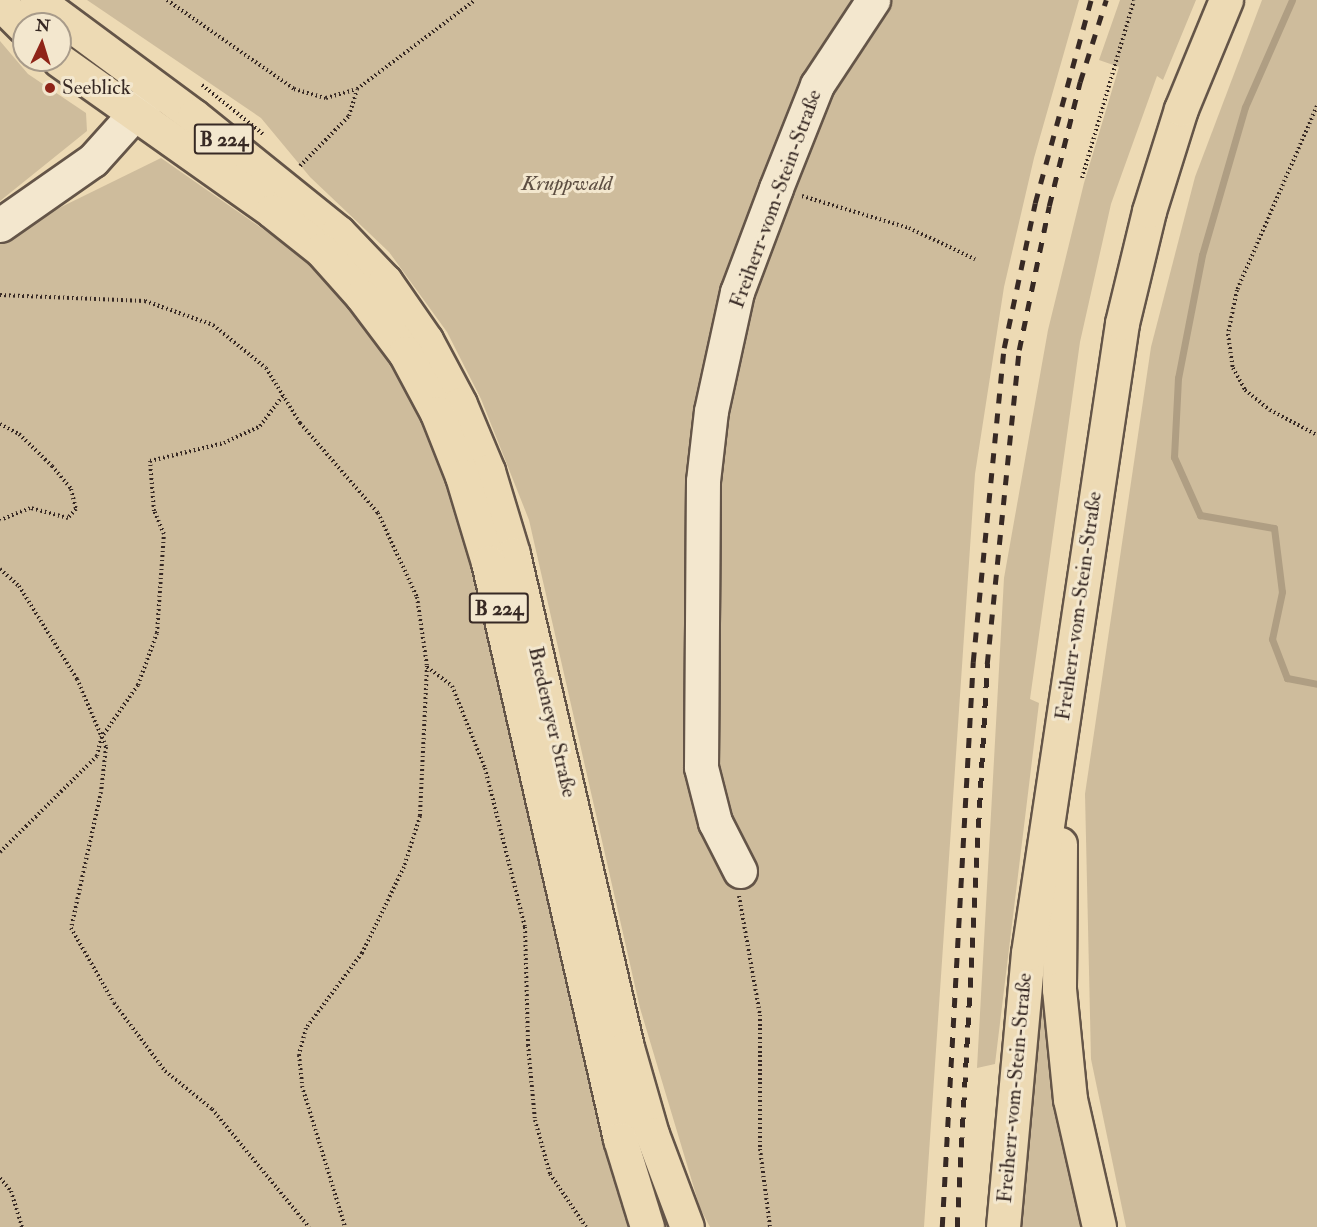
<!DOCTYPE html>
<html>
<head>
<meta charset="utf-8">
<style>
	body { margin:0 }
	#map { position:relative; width:1317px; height:1227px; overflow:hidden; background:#eddab4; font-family:"IM FELL Double Pica",serif }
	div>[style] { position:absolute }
	.green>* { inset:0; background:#cebc9c }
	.stream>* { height:7px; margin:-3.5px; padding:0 3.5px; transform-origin:3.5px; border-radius:3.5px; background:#af9e83 }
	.path>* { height:4px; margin-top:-2px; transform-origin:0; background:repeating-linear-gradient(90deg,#372924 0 1.5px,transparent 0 4.5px) }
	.roads { filter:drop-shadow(2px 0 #645548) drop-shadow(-2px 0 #645548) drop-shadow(0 2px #645548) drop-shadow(0 -2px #645548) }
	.minor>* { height:33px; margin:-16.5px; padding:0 16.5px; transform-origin:16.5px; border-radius:16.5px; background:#f3e7ce }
	.major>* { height:33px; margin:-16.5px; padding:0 16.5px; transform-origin:16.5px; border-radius:16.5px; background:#eddab4 }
	.rail>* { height:4.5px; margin-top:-2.25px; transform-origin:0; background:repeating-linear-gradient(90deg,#372924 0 10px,transparent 0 20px) }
	.dots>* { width:16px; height:16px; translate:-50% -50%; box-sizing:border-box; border:3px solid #f3e7ce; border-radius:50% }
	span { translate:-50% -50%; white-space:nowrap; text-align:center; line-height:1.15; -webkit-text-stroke:6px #f3e7ce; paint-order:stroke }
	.shield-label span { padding:2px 4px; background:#f3e7ce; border:2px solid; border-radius:4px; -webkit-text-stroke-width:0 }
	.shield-label { font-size:20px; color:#372924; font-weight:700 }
	.poi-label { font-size:21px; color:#372924 }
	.left { translate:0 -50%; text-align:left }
	.park-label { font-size:21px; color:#5d4e42; font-style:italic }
	.street-label { font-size:21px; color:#372924 }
	.north { position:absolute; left:12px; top:12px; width:60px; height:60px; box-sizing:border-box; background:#f3e7ce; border:2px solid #a89b8a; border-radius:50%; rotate:4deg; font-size:16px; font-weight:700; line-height:24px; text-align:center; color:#372924 }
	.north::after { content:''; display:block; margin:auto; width:21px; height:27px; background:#8f2418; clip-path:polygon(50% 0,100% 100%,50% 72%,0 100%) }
</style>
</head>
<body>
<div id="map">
	<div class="green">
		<div style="clip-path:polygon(evenodd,87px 0,1079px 0,1034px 158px,1004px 287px,975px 474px,924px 1227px,710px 1227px,700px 1208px,640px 1008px,529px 520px,481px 399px,447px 332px,389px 252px,310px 177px,261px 118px,87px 0,759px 197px,786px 207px,749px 314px,722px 413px,717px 480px,718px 717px,690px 717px,690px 499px,695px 425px,722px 295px,759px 197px)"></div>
		<div style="clip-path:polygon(1120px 0,1196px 0,1163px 80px,1157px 76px,1111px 204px,1080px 342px,1030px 699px,1039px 703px,995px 1064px,977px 1068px,1004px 578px,1048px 330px,1084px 183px,1119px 67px,1099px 60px)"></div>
		<div style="clip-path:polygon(1262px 0,1317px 0,1317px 1227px,1126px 1227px,1091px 1059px,1085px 794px,1151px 347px,1195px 177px)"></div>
		<div style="clip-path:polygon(0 41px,28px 74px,86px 113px,87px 131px,0 201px)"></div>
		<div style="clip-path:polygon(161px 158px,316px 266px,373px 327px,429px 417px,452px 480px,633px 1227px,0 1227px,0 237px)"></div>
		<div style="clip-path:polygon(1046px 937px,1089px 1227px,1018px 1227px)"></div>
	</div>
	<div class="stream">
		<div style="left:1292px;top:0;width:117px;rotate:113.7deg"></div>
		<div style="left:1245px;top:107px;width:154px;rotate:106.2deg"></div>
		<div style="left:1202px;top:255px;width:125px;rotate:101deg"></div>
		<div style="left:1178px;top:378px;width:79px;rotate:92.9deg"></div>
		<div style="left:1174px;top:457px;width:64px;rotate:65.9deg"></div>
		<div style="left:1200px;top:515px;width:75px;rotate:10deg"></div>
		<div style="left:1274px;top:528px;width:64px;rotate:82.9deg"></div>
		<div style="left:1282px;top:592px;width:48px;rotate:102deg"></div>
		<div style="left:1272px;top:639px;width:42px;rotate:69deg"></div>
		<div style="left:1287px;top:678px;width:31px;rotate:11deg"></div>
	</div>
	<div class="path">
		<div style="left:167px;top:0;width:155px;rotate:35deg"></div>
		<div style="left:294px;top:89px;width:33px;rotate:16deg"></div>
		<div style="left:326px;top:98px;width:32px;rotate:-16deg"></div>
		<div style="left:357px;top:89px;width:148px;rotate:-37deg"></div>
		<div style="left:202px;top:85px;width:78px;rotate:38.8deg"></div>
		<div style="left:1317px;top:106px;width:201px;rotate:113.5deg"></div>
		<div style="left:1237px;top:290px;width:45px;rotate:101.6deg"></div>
		<div style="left:1228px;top:334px;width:34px;rotate:82deg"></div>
		<div style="left:1233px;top:368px;width:25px;rotate:61deg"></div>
		<div style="left:1245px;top:390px;width:32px;rotate:39deg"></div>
		<div style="left:1270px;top:410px;width:53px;rotate:28deg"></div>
		<div style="left:300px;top:166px;width:70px;rotate:-45.6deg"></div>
		<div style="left:349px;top:116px;width:27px;rotate:-73deg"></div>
		<div style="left:1082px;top:178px;width:185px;rotate:-73.7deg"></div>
		<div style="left:802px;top:196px;width:112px;rotate:16.7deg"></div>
		<div style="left:909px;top:228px;width:73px;rotate:25.2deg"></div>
		<div style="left:0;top:295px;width:145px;rotate:2.4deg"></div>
		<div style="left:145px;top:301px;width:72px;rotate:19.4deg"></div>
		<div style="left:213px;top:325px;width:68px;rotate:39.1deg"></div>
		<div style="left:266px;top:368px;width:65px;rotate:58.3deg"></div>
		<div style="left:300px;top:423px;width:119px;rotate:49.1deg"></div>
		<div style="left:378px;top:513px;width:93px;rotate:65.1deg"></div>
		<div style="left:417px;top:597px;width:70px;rotate:81.8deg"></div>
		<div style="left:427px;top:666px;width:150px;rotate:92.7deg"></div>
		<div style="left:420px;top:816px;width:53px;rotate:107.4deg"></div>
		<div style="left:404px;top:867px;width:96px;rotate:116deg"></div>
		<div style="left:362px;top:953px;width:94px;rotate:126.7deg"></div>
		<div style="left:306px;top:1028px;width:28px;rotate:105deg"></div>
		<div style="left:299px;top:1055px;width:31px;rotate:84deg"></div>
		<div style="left:302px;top:1086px;width:147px;rotate:73deg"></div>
		<div style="left:0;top:424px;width:21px;rotate:28deg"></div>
		<div style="left:19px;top:434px;width:46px;rotate:44.1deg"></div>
		<div style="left:52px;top:466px;width:30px;rotate:50deg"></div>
		<div style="left:71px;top:489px;width:21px;rotate:76deg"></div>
		<div style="left:76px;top:509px;width:12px;rotate:132deg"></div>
		<div style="left:68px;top:518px;width:39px;rotate:-165deg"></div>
		<div style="left:30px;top:508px;width:32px;rotate:158deg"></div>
		<div style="left:0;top:569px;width:25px;rotate:42deg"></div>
		<div style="left:19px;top:586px;width:110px;rotate:58.1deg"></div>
		<div style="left:77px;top:679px;width:74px;rotate:66.9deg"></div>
		<div style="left:106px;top:747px;width:45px;rotate:96.3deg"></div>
		<div style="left:101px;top:792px;width:139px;rotate:102.4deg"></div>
		<div style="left:71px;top:928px;width:86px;rotate:60.2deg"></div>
		<div style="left:114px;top:1003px;width:85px;rotate:53.1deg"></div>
		<div style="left:165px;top:1071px;width:60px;rotate:39deg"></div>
		<div style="left:212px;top:1109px;width:153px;rotate:50.6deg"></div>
		<div style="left:427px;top:667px;width:31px;rotate:37deg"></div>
		<div style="left:452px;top:686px;width:88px;rotate:68.1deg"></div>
		<div style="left:485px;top:768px;width:164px;rotate:75.9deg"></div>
		<div style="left:525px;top:927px;width:118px;rotate:88.5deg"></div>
		<div style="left:528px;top:1045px;width:75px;rotate:84.7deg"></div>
		<div style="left:535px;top:1120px;width:56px;rotate:74.5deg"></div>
		<div style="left:550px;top:1174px;width:64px;rotate:55.8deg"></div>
		<div style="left:0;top:852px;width:136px;rotate:-44.7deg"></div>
		<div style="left:97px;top:756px;width:18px;rotate:-77deg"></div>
		<div style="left:101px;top:738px;width:65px;rotate:-55.1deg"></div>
		<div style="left:138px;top:685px;width:55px;rotate:-69.9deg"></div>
		<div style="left:157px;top:633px;width:99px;rotate:-86deg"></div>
		<div style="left:164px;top:534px;width:25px;rotate:-113deg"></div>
		<div style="left:154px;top:511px;width:50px;rotate:-94.6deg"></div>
		<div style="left:150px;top:461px;width:76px;rotate:-13.7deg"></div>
		<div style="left:224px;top:443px;width:40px;rotate:-25deg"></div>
		<div style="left:260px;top:426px;width:39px;rotate:-53deg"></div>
		<div style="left:739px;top:896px;width:121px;rotate:80deg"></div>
		<div style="left:760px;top:1015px;width:134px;rotate:90deg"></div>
		<div style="left:760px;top:1149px;width:79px;rotate:82.7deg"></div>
		<div style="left:0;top:1178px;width:17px;rotate:50deg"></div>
		<div style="left:11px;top:1191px;width:38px;rotate:73deg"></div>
	</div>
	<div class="roads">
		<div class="minor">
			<div style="left:0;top:225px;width:113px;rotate:-35deg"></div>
			<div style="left:93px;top:160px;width:91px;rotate:-48.1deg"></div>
			<div style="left:740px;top:871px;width:55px;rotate:-117deg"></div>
			<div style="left:715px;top:822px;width:57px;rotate:-104.3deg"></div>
			<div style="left:701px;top:767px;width:286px;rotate:-89.6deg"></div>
			<div style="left:703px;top:481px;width:70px;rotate:-83.5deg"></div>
			<div style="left:711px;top:411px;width:122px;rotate:-77.7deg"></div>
			<div style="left:737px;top:292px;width:111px;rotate:-69.4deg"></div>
			<div style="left:776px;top:188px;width:111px;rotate:-68.3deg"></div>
			<div style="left:817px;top:85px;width:102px;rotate:-56.6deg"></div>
		</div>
		<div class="major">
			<div style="left:37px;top:0;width:195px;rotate:36.5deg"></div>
			<div style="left:194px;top:116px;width:185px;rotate:38.9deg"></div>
			<div style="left:338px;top:232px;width:68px;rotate:46.2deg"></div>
			<div style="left:385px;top:281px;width:72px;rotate:55.2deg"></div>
			<div style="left:426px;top:340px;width:72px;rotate:62deg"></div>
			<div style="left:460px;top:404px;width:73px;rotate:67.3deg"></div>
			<div style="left:488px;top:471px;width:87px;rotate:73.2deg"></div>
			<div style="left:513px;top:554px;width:506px;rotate:76.98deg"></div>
			<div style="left:627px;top:1047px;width:91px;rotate:74deg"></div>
			<div style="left:652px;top:1134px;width:99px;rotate:69.4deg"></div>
			<div style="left:0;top:3px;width:34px;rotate:45deg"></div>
			<div style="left:59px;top:60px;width:261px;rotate:35.3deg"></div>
			<div style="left:272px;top:211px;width:63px;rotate:38.5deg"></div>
			<div style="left:321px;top:250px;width:62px;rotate:48.3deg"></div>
			<div style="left:362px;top:296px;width:71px;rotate:53deg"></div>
			<div style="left:405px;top:353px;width:68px;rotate:61.9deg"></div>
			<div style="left:437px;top:413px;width:68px;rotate:68.4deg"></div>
			<div style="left:462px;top:476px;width:90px;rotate:73.2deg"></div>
			<div style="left:488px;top:562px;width:592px;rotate:77.11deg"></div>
			<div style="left:620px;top:1139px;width:92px;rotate:72.9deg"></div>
			<div style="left:1060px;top:844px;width:145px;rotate:90.4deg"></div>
			<div style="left:1059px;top:989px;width:111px;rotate:84.3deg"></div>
			<div style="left:1070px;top:1099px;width:131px;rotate:77.2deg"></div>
			<div style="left:1003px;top:1227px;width:275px;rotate:-84.8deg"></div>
			<div style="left:1028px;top:953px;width:637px;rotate:-81.51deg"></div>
			<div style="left:1122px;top:323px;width:115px;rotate:-76.4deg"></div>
			<div style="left:1149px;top:211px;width:107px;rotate:-72.6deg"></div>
			<div style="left:1181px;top:109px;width:118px;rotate:-67.6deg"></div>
		</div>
	</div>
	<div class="rail">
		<div style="left:942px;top:1227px;width:566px;rotate:-86.86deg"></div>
		<div style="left:973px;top:662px;width:316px;rotate:-84.4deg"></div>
		<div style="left:1004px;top:348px;width:148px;rotate:-77.9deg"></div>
		<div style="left:1035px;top:203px;width:211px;rotate:-74.6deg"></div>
		<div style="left:957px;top:1227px;width:564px;rotate:-86.95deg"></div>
		<div style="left:987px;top:664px;width:316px;rotate:-84.2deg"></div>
		<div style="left:1019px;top:350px;width:147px;rotate:-78.2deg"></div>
		<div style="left:1049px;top:206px;width:128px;rotate:-76deg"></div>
		<div style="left:1080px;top:82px;width:86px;rotate:-72.4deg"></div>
	</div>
	<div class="dots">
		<div style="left:50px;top:88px;background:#8f2418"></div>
	</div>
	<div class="shield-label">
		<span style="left:224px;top:139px">B 224</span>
		<span style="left:499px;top:608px">B 224</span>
	</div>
	<div class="poi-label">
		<span class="left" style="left:62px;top:88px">Seeblick</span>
	</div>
	<div class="park-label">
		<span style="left:567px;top:184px">Kruppwald</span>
	</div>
	<div class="street-label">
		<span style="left:776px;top:199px;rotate:-70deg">Freiherr-vom-Stein-Straße</span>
		<span style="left:1079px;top:606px;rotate:-82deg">Freiherr-vom-Stein-Straße</span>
		<span style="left:552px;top:722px;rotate:77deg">Bredeneyer Straße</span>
		<span style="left:1015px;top:1088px;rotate:-85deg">Freiherr-vom-Stein-Straße</span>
	</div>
	<div class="north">N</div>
</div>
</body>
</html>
